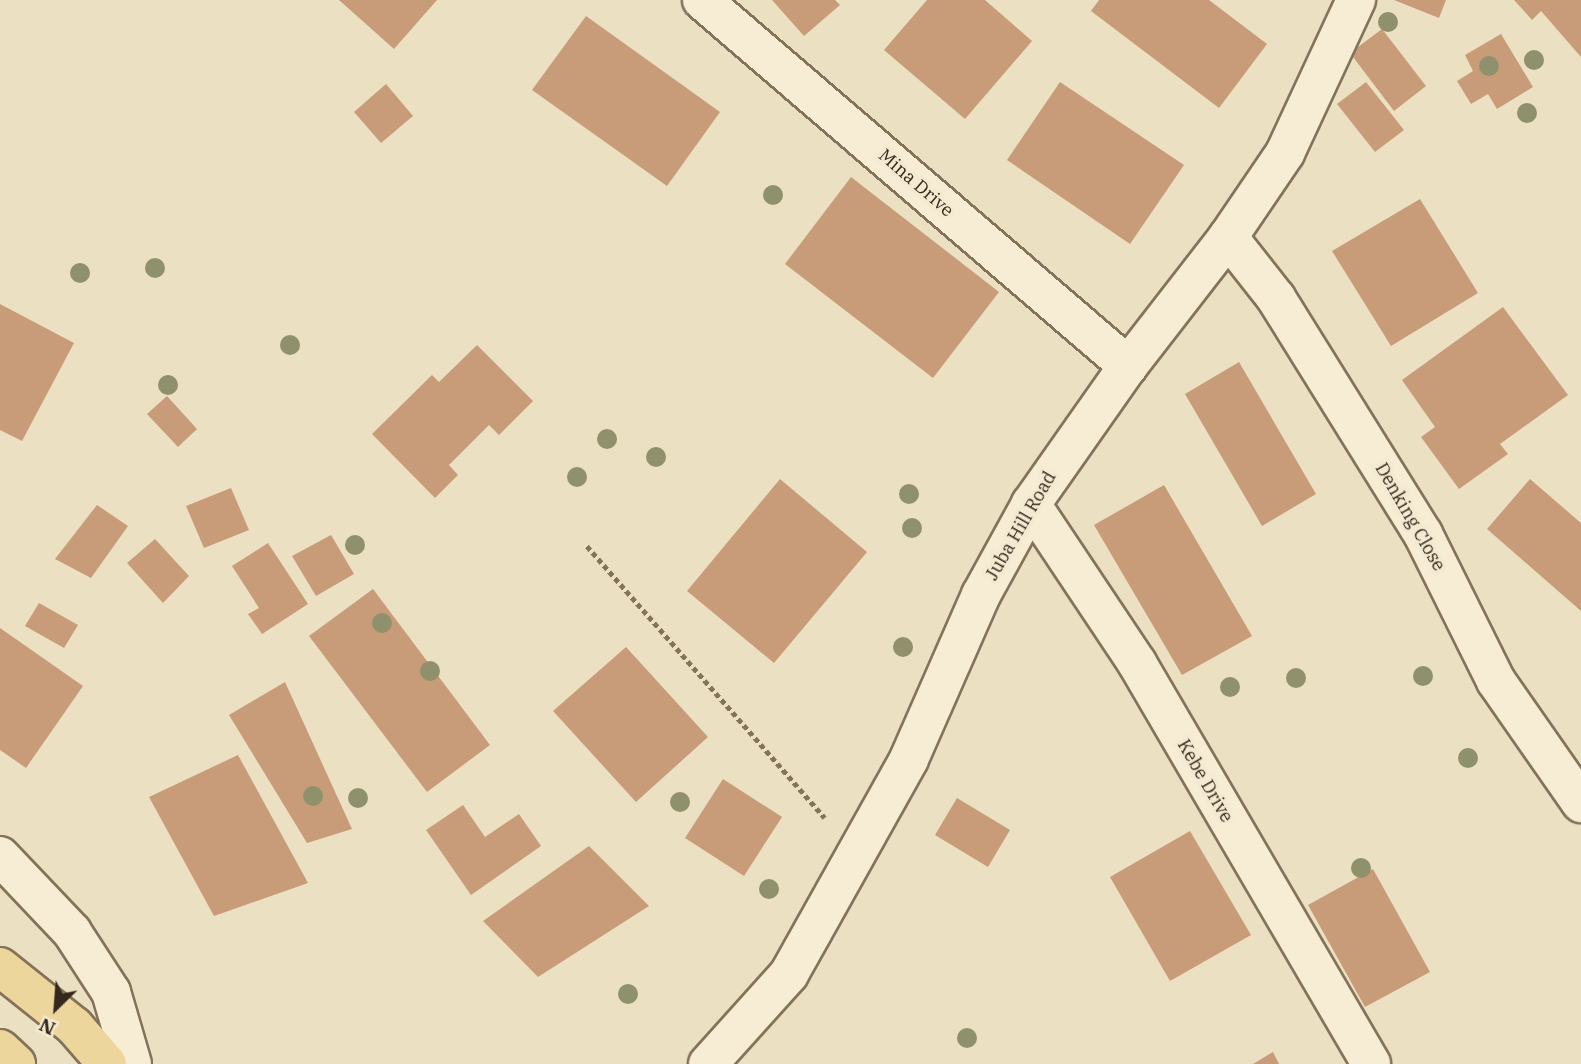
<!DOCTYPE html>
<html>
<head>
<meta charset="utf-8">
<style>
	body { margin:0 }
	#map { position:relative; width:1581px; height:1064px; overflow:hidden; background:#ebe0c2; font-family:"IBM Plex Serif",serif }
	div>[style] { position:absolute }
	.building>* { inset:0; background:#c89c79 }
	.path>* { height:4.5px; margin-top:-2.25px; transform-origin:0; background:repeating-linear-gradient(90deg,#84725a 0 5px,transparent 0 8.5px) }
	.roads { filter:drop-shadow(2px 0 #84725a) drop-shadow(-2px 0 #84725a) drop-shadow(0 2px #84725a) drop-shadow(0 -2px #84725a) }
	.minor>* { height:38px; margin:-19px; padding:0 19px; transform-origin:19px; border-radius:19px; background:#f7edd4 }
	.primary>* { height:38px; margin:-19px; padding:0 19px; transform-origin:19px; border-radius:19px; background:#edd69b }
	.trees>* { width:20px; height:20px; margin:-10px; border-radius:50%; background:#8f916c }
	span { translate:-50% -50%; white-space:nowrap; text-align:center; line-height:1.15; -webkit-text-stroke:7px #f3ead1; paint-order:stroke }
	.street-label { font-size:18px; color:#35291d }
	.north { position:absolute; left:21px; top:973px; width:70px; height:70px; -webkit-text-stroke:5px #f3ead1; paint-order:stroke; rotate:205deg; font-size:19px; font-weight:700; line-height:28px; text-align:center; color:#35291d }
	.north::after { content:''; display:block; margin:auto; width:24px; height:32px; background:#35291d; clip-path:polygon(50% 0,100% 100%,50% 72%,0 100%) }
</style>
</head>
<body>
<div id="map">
	<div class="building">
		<div style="clip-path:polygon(339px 0,437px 0,394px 49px)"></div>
		<div style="clip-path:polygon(772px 0,835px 0,840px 5px,804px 36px)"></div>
		<div style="clip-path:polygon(927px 0,985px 0,1032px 41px,965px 119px,884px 50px)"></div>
		<div style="clip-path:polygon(1099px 0,1209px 0,1267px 44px,1219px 108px,1091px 11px)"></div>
		<div style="clip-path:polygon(1394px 0,1446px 0,1439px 18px)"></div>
		<div style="clip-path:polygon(1514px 0,1581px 0,1581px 57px,1541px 11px,1532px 20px)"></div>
		<div style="clip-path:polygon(586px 16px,720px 112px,667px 186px,532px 90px)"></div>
		<div style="clip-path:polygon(1382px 29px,1426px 86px,1394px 111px,1350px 53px)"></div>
		<div style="clip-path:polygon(1501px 34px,1533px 87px,1497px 109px,1488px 94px,1471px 104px,1457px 81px,1473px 71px,1465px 55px)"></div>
		<div style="clip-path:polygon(1060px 82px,1184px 165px,1130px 244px,1007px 160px)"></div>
		<div style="clip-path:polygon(1366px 82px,1404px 130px,1375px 152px,1337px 104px)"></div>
		<div style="clip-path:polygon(386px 84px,413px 116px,381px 143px,354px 112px)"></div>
		<div style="clip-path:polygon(851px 177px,999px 292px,933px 378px,785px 264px)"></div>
		<div style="clip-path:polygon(1420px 199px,1478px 293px,1391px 346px,1332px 251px)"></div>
		<div style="clip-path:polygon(0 304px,74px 343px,22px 441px,0 430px)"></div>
		<div style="clip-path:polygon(1503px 307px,1568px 395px,1500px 444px,1508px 454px,1459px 489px,1421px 437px,1435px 427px,1402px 380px)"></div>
		<div style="clip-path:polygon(477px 345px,533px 401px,499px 435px,489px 425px,449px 465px,458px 475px,435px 498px,372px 434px,432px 375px,439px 382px)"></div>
		<div style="clip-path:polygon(1239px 362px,1316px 494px,1262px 526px,1185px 394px)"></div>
		<div style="clip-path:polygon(167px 396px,197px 429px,178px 447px,147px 414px)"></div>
		<div style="clip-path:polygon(780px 479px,867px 552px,774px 663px,687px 591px)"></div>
		<div style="clip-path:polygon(1530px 479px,1581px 523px,1581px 611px,1487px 529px)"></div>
		<div style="clip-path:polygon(1164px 485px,1252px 636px,1182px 675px,1094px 525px)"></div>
		<div style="clip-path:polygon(231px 488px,249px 530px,204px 548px,186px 506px)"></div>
		<div style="clip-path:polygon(97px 505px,128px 526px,91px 578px,55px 559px)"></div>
		<div style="clip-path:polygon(331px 535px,354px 574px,316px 596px,292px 556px)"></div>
		<div style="clip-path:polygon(155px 539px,189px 576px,163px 603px,127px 563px)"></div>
		<div style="clip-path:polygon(268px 543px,308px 604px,262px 634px,248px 614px,259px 608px,232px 566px)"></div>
		<div style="clip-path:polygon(373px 589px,490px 745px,427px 792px,309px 636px)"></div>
		<div style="clip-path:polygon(39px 603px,78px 625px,64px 648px,25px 626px)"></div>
		<div style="clip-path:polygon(0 628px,83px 686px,26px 768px,0 750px)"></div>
		<div style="clip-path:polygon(626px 647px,708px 737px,636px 802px,553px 711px)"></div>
		<div style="clip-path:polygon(285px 682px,352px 829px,307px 843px,229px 715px)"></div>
		<div style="clip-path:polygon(238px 755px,308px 883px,214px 916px,149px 797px)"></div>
		<div style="clip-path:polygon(723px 779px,782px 817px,744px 876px,685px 838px)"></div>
		<div style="clip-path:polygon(957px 798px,1010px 830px,988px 867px,935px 835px)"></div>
		<div style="clip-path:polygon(463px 805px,485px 837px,519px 814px,541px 846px,471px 895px,426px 830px)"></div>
		<div style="clip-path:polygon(1190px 831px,1251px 935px,1170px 981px,1110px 877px)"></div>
		<div style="clip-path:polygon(589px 846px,649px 906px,538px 977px,483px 921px)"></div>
		<div style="clip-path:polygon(1373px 869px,1430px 972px,1365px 1007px,1308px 905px)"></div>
		<div style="clip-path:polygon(1273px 1052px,1279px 1064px,1253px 1064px)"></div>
	</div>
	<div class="path">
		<div style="left:587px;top:546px;width:361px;rotate:48.8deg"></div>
	</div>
	<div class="roads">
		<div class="minor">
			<div style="left:702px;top:0;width:562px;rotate:40.67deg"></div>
			<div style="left:1228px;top:237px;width:78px;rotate:51.8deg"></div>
			<div style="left:1276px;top:298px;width:278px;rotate:58.1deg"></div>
			<div style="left:1423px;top:534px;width:164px;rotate:63.6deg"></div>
			<div style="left:1496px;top:681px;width:149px;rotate:55.1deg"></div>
			<div style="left:1031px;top:504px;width:191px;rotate:56.3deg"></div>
			<div style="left:1137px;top:663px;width:464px;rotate:59.7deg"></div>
			<div style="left:0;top:856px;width:105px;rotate:46.5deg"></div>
			<div style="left:72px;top:932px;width:72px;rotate:57deg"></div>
			<div style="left:111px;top:992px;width:75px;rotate:73.7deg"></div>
			<div style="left:708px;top:1064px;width:121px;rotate:-48deg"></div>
			<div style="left:789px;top:974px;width:246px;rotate:-60.8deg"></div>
			<div style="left:909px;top:759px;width:179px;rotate:-66.3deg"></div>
			<div style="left:981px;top:595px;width:104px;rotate:-61.2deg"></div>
			<div style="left:1031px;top:504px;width:169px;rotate:-54.9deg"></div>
			<div style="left:1128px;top:366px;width:163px;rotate:-52.2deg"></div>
			<div style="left:1228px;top:237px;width:102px;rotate:-55.8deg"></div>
			<div style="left:1285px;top:153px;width:169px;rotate:-65.1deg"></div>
		</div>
		<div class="primary">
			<div style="left:0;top:967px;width:95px;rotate:38.6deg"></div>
			<div style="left:74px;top:1026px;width:50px;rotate:49deg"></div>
			<div style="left:0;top:1049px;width:22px;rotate:43deg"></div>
		</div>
	</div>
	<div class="trees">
		<div style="left:1388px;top:22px"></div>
		<div style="left:1534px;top:60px"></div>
		<div style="left:1489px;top:66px"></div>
		<div style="left:1527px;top:113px"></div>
		<div style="left:773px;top:195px"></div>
		<div style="left:155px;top:268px"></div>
		<div style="left:80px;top:273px"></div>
		<div style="left:290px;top:345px"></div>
		<div style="left:168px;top:385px"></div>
		<div style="left:607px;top:439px"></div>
		<div style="left:656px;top:457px"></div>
		<div style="left:577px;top:477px"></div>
		<div style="left:909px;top:494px"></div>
		<div style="left:912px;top:528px"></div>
		<div style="left:355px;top:545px"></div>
		<div style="left:382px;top:623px"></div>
		<div style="left:903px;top:647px"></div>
		<div style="left:430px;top:671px"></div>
		<div style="left:1423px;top:676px"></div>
		<div style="left:1296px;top:678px"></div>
		<div style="left:1230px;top:687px"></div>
		<div style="left:1468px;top:758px"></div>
		<div style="left:313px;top:796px"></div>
		<div style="left:358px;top:798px"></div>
		<div style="left:680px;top:802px"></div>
		<div style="left:1361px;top:868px"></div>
		<div style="left:769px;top:889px"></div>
		<div style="left:628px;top:994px"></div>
		<div style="left:967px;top:1038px"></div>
	</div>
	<div class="street-label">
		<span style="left:916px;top:183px;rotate:41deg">Mina Drive</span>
		<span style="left:1410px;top:517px;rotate:60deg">Denking Close</span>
		<span style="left:1021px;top:526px;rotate:-60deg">Juba Hill Road</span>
		<span style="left:1205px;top:781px;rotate:60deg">Kebe Drive</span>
	</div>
	<div class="north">N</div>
</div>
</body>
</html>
